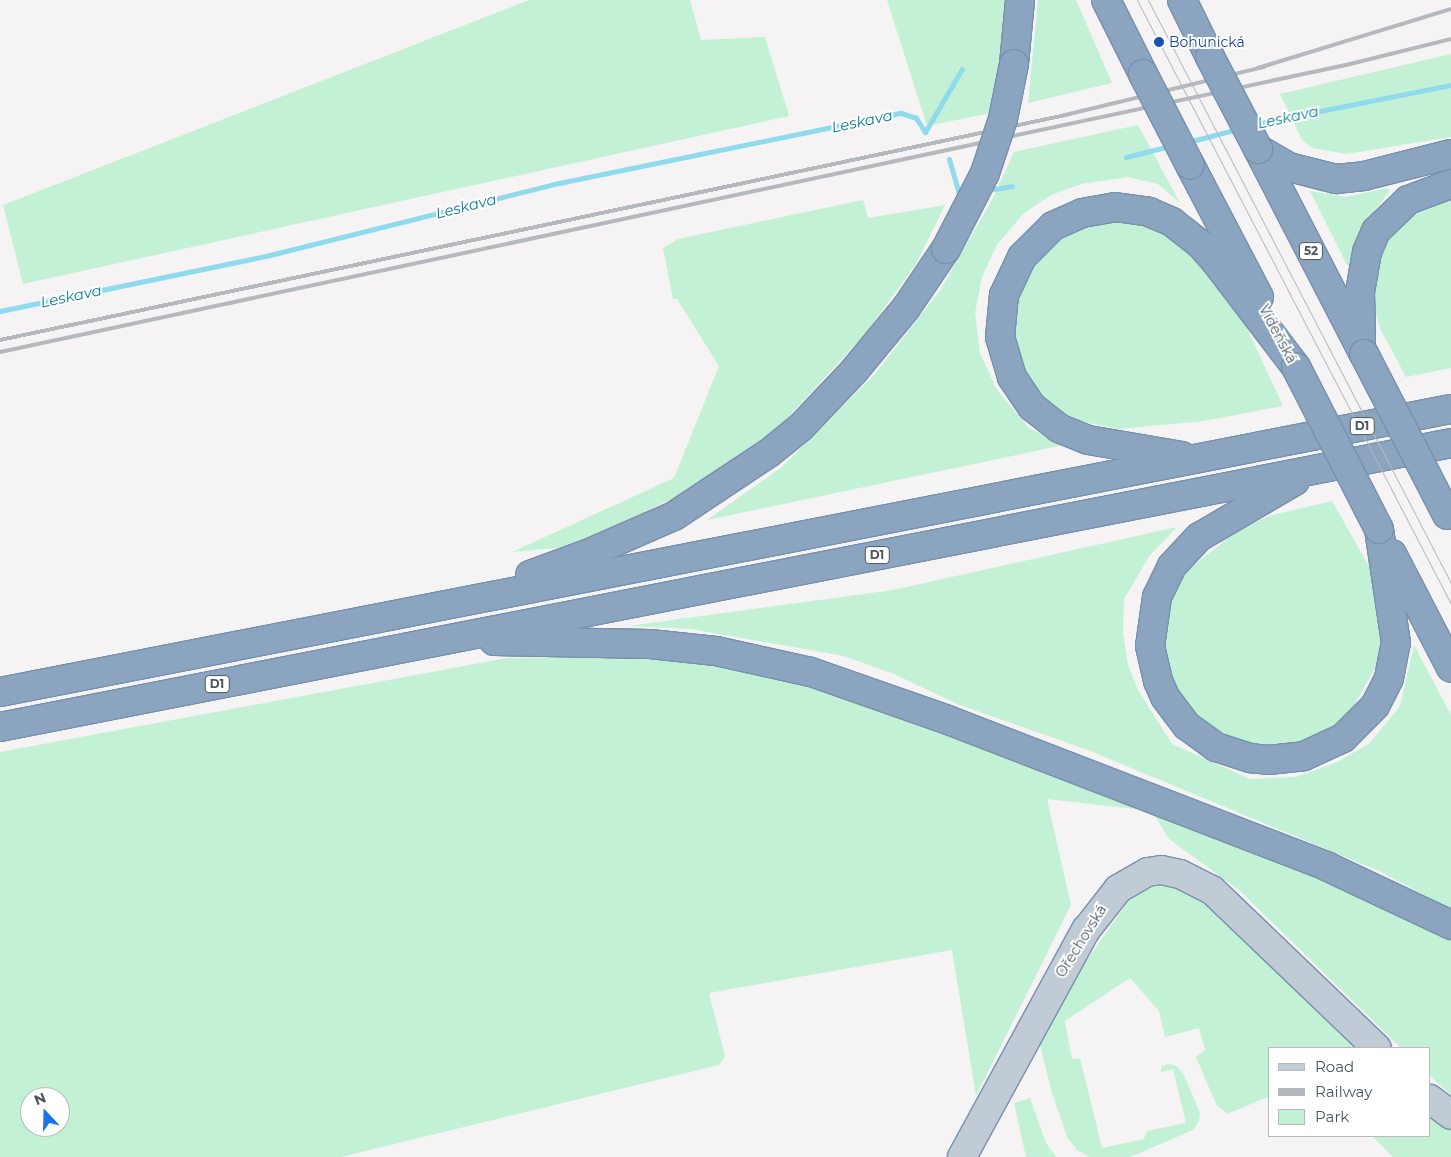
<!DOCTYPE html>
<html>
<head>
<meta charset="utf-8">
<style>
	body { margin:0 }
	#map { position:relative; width:1451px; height:1157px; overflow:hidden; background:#f5f3f3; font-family:Montserrat,sans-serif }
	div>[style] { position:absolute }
	.green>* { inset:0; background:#c3f1d5 }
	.stream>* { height:5px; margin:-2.5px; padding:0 2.5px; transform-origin:2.5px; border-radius:2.5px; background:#90daee }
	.roads { filter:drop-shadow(1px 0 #7690ad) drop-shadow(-1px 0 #7690ad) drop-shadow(0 1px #7690ad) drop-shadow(0 -1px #7690ad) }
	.secondary>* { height:28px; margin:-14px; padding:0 14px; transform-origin:14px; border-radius:14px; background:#c1cbd6 }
	.highway>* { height:28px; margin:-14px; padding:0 14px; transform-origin:14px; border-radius:14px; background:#8ba5c1 }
	.tram>* { height:1px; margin:-0.5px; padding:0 0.5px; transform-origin:0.5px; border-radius:0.5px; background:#b5b8bd }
	.rail>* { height:4px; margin:-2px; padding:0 2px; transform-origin:2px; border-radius:2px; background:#b5b8bd }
	.bridges { filter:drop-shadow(1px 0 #7690ad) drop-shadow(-1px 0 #7690ad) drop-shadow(0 1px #7690ad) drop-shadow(0 -1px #7690ad) }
	.highway-bridge>* { height:28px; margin:-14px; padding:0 14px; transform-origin:14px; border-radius:14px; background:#8ba5c1 }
	.dots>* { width:14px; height:14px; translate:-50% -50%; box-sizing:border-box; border:2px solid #fff; border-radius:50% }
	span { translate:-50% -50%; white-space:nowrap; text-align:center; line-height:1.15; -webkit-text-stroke:4px #fff; paint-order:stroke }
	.shield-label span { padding:1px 4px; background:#fff; border:1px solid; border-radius:4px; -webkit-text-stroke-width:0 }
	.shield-label { font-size:12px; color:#4a5661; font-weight:700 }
	.transit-label { font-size:14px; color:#164399 }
	.left { translate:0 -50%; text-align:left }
	.street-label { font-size:14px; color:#4a5661 }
	.water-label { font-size:15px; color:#0c7c9b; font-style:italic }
	.legend { position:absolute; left:1268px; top:1047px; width:162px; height:90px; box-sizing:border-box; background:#fff; border:1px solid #b7bbc0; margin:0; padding:6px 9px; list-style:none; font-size:15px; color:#4a5661 }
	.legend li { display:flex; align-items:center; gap:10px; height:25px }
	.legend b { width:25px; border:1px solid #b7bbc0 }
	.north { position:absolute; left:20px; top:1087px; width:50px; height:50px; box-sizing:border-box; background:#fff; border:1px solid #b7bbc0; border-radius:50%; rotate:339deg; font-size:14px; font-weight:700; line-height:20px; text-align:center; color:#4a5661 }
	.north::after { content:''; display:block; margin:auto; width:18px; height:22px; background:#1a73e8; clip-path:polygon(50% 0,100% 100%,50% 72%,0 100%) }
</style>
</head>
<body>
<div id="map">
	<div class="green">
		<div style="clip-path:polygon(529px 0,690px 0,701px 40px,765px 37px,789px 116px,23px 284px,3px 205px)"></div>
		<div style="clip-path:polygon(887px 0,1015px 0,991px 113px,927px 126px)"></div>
		<div style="clip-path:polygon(1038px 0,1076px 0,1112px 83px,1028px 103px)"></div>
		<div style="clip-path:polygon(1451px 54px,1451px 137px,1346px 154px,1312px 148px,1302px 140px,1280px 94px)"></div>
		<div style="clip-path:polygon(1138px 125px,1180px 203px,1158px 184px,1128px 177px,1081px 184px,1051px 195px,1023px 214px,997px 245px,982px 277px,975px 313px,980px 353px,997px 390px,1029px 428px,1064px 445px,707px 520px,782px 467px,875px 374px,941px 289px,992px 200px,1014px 152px)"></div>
		<div style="clip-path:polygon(1387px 188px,1390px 191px,1363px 225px,1348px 267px,1310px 191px,1346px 197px)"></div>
		<div style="clip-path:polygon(1451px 189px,1451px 368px,1406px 377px,1380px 328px,1371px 296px,1379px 234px)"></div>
		<div style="clip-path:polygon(863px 200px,868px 218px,945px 205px,916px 264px,865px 334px,778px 428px,675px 497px,577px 546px,512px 552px,674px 478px,719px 366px,677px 299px,673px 299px,663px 248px,678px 239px)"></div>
		<div style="clip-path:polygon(1089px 217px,1167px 226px,1234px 300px,1283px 406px,1203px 421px,1119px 429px,1064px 418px,1027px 384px,1006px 305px,1028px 259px)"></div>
		<div style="clip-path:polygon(1332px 501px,1375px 577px,1384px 623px,1379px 661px,1348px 716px,1315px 738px,1270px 750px,1236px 743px,1193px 714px,1167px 670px,1163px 646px,1169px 598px,1190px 568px,1240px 529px,1272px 515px)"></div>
		<div style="clip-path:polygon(1177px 527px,1150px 555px,1124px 599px,1123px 633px,1128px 665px,1138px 690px,1172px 744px,1250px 779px,1296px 777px,1337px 762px,1370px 743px,1400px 706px,1414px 645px,1451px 715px,1451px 909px,1379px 871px,1088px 750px,957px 704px,894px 674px,844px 656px,691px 629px,628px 626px,893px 590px)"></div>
		<div style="clip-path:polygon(evenodd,663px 656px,800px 679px,1328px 876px,1451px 939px,1451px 1095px,1430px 1076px,1430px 1048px,1401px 1048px,1239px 890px,1169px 839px,1152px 811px,1047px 799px,1071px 905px,976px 1096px,952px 950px,709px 993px,725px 1056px,719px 1065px,341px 1157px,0 1157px,0 752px,507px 658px,663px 656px,30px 1097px,60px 1097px,60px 1127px,30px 1127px,30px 1097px)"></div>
		<div style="clip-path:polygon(1156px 886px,1180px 888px,1210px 903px,1364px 1048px,1270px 1048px,1270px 1096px,1227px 1114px,1216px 1104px,1196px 1057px,1205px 1050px,1199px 1028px,1165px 1037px,1159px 1011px,1130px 978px,1065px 1021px,1072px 1059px,1080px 1058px,1102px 1148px,1144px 1139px,1147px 1131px,1186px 1123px,1173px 1069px,1161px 1072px,1161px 1067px,1167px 1064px,1176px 1066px,1183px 1073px,1200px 1113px,1199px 1121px,1193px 1130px,1130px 1157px,1090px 1157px,1077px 1150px,1067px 1137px,1052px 1093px,1040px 1045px,1046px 1019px,1131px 897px)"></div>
		<div style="clip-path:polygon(1030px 1098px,1046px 1143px,1056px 1157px,1026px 1157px,1014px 1103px)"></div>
		<div style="clip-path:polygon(1430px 1113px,1451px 1127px,1451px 1157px,1393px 1157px,1372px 1136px,1430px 1136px)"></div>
	</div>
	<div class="stream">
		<div style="left:1255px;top:124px;width:200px;rotate:-11.3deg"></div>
		<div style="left:1188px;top:142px;width:52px;rotate:-14.6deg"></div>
		<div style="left:1126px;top:157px;width:45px;rotate:-14deg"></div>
		<div style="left:949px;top:159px;width:36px;rotate:74deg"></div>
		<div style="left:959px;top:194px;width:5px;rotate:-11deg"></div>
		<div style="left:988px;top:190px;width:24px;rotate:-9deg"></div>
		<div style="left:0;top:311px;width:272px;rotate:-11.7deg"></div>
		<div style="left:266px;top:256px;width:302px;rotate:-14deg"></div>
		<div style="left:559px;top:183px;width:349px;rotate:-11.6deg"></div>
		<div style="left:901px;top:113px;width:16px;rotate:18deg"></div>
		<div style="left:916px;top:118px;width:17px;rotate:57deg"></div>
		<div style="left:925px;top:132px;width:73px;rotate:-59.6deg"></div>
	</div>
	<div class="roads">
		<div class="secondary">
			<div style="left:1430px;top:1099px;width:26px;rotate:37deg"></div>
			<div style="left:962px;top:1157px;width:259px;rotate:-61.4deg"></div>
			<div style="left:1086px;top:930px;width:52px;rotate:-52deg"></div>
			<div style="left:1118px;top:889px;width:34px;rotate:-30deg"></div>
			<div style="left:1148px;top:872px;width:13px;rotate:-9deg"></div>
			<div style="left:1161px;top:870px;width:19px;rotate:12deg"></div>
			<div style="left:1180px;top:874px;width:36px;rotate:27deg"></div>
			<div style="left:1212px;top:890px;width:228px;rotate:43.8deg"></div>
		</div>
		<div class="highway">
			<div style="left:1106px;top:0;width:83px;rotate:63.4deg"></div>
			<div style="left:1182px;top:0;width:64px;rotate:63.8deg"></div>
			<div style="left:1014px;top:64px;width:64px;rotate:-84.6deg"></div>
			<div style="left:1258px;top:149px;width:231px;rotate:62.7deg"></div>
			<div style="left:1258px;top:149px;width:36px;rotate:30deg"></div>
			<div style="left:1289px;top:167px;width:49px;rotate:14.3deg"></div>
			<div style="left:1336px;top:179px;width:28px;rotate:-6deg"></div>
			<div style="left:1364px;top:176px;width:90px;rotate:-14.2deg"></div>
			<div style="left:1190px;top:165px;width:149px;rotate:62.4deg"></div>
			<div style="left:1361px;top:340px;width:48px;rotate:-91.2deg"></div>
			<div style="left:1360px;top:292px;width:41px;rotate:-80.1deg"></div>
			<div style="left:1367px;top:252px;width:23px;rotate:-67deg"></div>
			<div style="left:1376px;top:231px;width:45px;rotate:-44.1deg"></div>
			<div style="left:1408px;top:200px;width:46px;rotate:-20.4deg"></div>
			<div style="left:1182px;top:456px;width:95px;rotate:-170.3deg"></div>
			<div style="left:1088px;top:440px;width:31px;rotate:-158deg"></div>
			<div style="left:1059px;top:428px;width:34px;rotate:-142deg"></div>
			<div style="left:1032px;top:407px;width:36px;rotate:-124deg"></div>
			<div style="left:1012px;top:377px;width:42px;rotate:-106.7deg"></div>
			<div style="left:1000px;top:337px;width:42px;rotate:-84.6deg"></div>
			<div style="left:1004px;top:295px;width:42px;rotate:-64.7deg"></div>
			<div style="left:1022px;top:257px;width:44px;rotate:-45deg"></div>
			<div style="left:1053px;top:226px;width:32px;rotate:-24deg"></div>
			<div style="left:1082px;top:213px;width:34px;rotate:-10deg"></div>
			<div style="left:1115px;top:207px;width:34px;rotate:8deg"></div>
			<div style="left:1149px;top:212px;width:25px;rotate:23deg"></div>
			<div style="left:1172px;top:222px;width:36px;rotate:38deg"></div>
			<div style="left:1200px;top:244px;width:24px;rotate:48deg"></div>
			<div style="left:1216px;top:262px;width:132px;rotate:52.7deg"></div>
			<div style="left:1295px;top:481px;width:111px;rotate:149.7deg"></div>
			<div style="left:1199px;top:537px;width:40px;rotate:133deg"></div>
			<div style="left:1172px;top:566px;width:34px;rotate:116deg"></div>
			<div style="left:1157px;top:597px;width:49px;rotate:98.1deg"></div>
			<div style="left:1150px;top:646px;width:36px;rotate:77deg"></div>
			<div style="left:1158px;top:681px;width:17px;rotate:66deg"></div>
			<div style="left:1165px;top:697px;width:36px;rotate:53deg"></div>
			<div style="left:1187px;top:726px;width:36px;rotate:36deg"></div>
			<div style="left:1216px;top:747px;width:36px;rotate:18deg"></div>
			<div style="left:1250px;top:758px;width:18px;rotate:6deg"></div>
			<div style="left:1268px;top:760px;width:36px;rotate:-6deg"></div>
			<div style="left:1304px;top:756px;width:43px;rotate:-24.8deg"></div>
			<div style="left:1343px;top:738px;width:45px;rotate:-45deg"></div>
			<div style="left:1375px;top:706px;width:31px;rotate:-63deg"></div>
			<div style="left:1389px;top:678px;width:36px;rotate:-79deg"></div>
			<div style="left:1396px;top:643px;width:115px;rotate:-98.5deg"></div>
			<div style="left:1392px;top:554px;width:128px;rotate:62.6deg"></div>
			<div style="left:530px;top:575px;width:61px;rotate:-20.2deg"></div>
			<div style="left:587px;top:554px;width:95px;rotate:-23.6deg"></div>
			<div style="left:674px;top:516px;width:114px;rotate:-33.6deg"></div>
			<div style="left:769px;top:453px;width:41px;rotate:-39.1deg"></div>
			<div style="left:801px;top:427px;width:77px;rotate:-46.6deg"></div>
			<div style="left:854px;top:371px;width:82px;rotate:-50.5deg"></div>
			<div style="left:906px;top:308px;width:71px;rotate:-55.9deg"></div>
			<div style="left:494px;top:641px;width:156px;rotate:1.1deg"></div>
			<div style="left:650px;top:644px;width:66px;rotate:6.1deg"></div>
			<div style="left:716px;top:651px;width:97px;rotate:12.5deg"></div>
			<div style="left:811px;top:672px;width:145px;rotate:19.3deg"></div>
			<div style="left:948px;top:720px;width:407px;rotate:21.1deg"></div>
			<div style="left:1328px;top:867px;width:136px;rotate:25.2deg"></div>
			<div style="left:0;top:692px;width:1478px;rotate:-11.04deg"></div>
			<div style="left:0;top:727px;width:1479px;rotate:-11.07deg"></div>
		</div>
	</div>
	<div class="tram">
		<div style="left:1137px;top:0;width:681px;rotate:62.53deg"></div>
		<div style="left:1148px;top:0;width:657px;rotate:62.54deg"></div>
	</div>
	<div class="rail">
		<div style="left:1258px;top:68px;width:202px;rotate:-17deg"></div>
		<div style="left:0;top:340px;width:1084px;rotate:-11.92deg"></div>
		<div style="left:1061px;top:116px;width:209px;rotate:-13.6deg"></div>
		<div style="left:0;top:352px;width:1376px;rotate:-12.04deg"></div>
		<div style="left:1346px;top:65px;width:108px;rotate:-13.9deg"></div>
	</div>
	<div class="bridges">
		<div class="highway-bridge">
			<div style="left:1210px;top:57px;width:104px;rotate:62.4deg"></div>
			<div style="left:1143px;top:74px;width:102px;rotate:62.7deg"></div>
			<div style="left:946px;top:249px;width:85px;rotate:-62.8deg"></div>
			<div style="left:985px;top:173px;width:57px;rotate:-71.6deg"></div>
			<div style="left:1003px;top:119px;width:56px;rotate:-78.7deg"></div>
			<div style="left:1364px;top:354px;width:181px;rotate:62.7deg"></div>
			<div style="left:1296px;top:367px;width:182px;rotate:62.9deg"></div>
		</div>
	</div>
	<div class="dots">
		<div style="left:1159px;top:42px;background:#1a4fb4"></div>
	</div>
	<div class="shield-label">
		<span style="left:1311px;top:251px">52</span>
		<span style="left:1362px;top:426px">D1</span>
		<span style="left:877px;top:555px">D1</span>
		<span style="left:217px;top:684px">D1</span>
	</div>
	<div class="transit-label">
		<span class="left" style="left:1169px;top:42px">Bohunická</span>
	</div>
	<div class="street-label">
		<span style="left:1278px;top:334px;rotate:62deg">Vídeňská</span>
		<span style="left:1081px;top:941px;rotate:-58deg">Ořechovská</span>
	</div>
	<div class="water-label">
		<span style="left:1288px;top:117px;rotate:-12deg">Leskava</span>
		<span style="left:862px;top:121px;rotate:-12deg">Leskava</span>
		<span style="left:466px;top:206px;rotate:-14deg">Leskava</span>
		<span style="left:71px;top:296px;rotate:-12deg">Leskava</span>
	</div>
	<ul class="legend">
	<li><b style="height:6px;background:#c1cbd6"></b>Road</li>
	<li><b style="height:6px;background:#b5b8bd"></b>Railway</li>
	<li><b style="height:14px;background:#c3f1d5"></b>Park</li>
	</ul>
	<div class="north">N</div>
</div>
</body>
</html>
